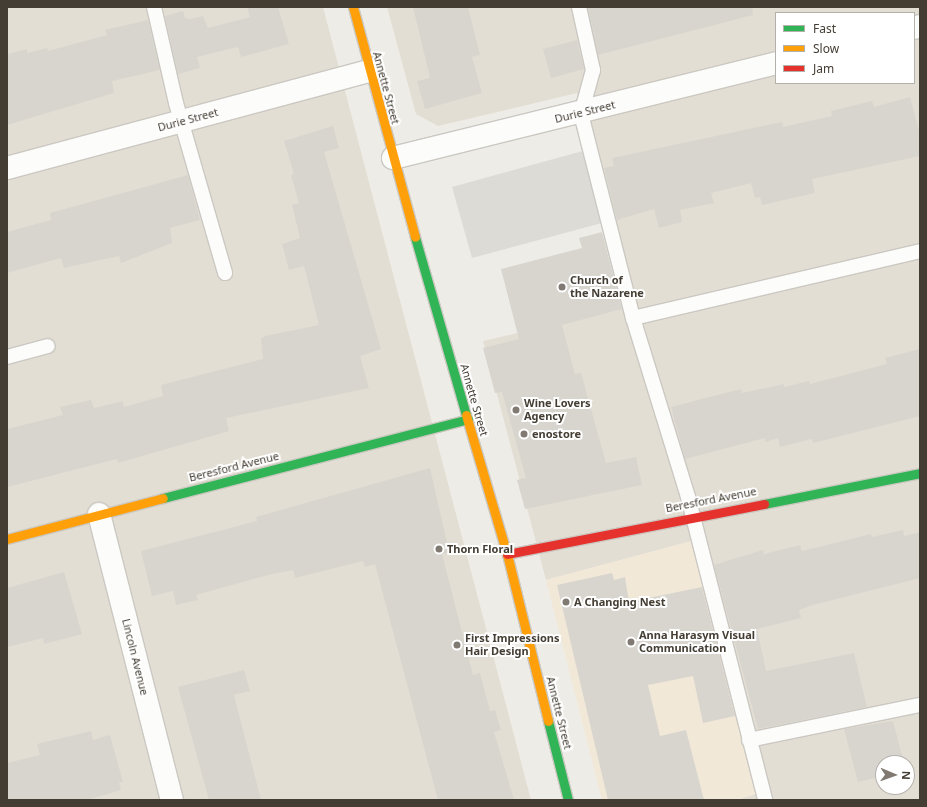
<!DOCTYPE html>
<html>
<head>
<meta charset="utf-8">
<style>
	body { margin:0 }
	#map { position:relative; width:927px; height:807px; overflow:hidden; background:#eeece6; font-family:"Noto Sans",sans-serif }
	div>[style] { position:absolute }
	.residential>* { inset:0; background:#e3ded3 }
	.commercial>* { inset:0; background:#f2e8d8 }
	.parking>* { inset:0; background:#dddbd6 }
	.building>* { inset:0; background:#d8d5cf }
	.roads { filter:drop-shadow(1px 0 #cbc8c2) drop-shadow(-1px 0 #cbc8c2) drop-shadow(0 1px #cbc8c2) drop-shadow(0 -1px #cbc8c2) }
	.lane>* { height:14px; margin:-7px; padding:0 7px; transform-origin:7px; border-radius:7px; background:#fcfcfb }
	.street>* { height:22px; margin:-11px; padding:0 11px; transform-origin:11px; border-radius:11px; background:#fcfcfb }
	.fast>* { height:9px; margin:-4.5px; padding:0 4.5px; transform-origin:4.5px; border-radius:4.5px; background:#30b455 }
	.slow>* { height:9px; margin:-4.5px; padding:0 4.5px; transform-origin:4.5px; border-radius:4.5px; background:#ff9f0a }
	.jam>* { height:9px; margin:-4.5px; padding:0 4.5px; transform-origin:4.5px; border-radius:4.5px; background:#e5322d }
	.dots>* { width:11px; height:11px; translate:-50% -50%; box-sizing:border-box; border:2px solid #fff; border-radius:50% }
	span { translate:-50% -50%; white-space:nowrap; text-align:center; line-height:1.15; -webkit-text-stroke:4px #fff; paint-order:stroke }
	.street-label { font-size:11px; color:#443d33 }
	.poi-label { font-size:11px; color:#443d33; font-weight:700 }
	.left { translate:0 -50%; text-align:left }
	.frame { position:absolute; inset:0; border:8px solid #443d33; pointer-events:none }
	.legend { position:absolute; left:775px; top:12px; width:140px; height:72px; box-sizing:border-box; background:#fff; border:1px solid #b4b1ad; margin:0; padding:5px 7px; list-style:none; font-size:12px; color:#443d33 }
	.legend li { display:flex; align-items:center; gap:8px; height:20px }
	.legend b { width:20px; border:1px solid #b4b1ad }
	.north { position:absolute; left:875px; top:755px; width:40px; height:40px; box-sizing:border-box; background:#fff; border:1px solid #b4b1ad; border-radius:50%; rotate:92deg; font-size:11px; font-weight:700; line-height:16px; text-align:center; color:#443d33 }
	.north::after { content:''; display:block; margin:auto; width:14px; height:18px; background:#807a72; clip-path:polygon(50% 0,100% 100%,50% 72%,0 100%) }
</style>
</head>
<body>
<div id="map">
	<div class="residential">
		<div style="clip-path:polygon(7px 7px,323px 7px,531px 800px,7px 800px)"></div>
		<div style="clip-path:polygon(evenodd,387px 7px,920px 7px,920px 800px,736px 800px,756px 794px,692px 541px,546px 580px,483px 341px,631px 307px,577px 93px,438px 126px,416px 114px,387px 7px,776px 13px,914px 13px,914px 83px,776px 83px,776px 13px,387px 7px,883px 763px,907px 763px,907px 787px,883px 787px,883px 763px)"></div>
	</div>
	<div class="commercial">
		<div style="clip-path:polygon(692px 541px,756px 794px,736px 800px,602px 800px,546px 580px)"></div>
	</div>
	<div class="parking">
		<div style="clip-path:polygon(583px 151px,602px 223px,472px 258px,452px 187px)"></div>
	</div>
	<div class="building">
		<div style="clip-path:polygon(247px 7px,278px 7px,289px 44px,241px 57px,238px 47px,197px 57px,200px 68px,178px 74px,165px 16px,183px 11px,185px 18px,190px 19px,203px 16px,208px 28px,250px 17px)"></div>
		<div style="clip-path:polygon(413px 7px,468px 7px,480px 55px,472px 57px,482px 93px,425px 109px,417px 81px,430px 78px)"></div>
		<div style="clip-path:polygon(588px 7px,752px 7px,753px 15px,598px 55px)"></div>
		<div style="clip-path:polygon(148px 20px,160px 70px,112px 81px,114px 93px,7px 125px,7px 54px,27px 49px,27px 53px,47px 48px,48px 51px,107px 35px,105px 30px)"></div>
		<div style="clip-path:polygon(577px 40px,584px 69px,551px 78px,543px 49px)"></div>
		<div style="clip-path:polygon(910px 97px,920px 134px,920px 156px,812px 179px,815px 193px,762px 205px,760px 197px,755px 198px,751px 183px,711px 193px,714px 203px,680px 210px,682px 222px,659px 228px,654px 209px,617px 220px,604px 168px,614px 166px,612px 158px,782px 122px,783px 127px,832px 116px,831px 111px,872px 101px,874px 107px)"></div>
		<div style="clip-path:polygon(333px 126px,339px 148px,324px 152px,381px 349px,360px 356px,369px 388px,226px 418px,229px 431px,118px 463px,117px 459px,7px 487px,7px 429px,63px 415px,60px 407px,91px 400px,94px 408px,123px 401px,124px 407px,163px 396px,161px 385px,263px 359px,261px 339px,265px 336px,319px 325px,304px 266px,289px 270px,282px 244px,300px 238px,292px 205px,299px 203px,291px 175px,294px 174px,284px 141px)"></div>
		<div style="clip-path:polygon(188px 175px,200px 220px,170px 228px,172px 243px,121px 263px,119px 256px,64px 268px,61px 258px,7px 273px,7px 232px,51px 220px,50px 213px)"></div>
		<div style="clip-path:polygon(602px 232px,622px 309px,562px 325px,575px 374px,581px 373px,606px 463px,636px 457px,642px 485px,525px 509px,517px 480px,526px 478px,502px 392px,495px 393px,483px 348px,519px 339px,501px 269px,582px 248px,579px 238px)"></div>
		<div style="clip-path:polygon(920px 349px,920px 416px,813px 443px,812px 439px,780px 447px,778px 438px,765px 442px,765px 438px,685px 459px,671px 407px,741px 389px,742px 393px,784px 384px,784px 387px,809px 381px,810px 384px,887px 364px,885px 358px)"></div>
		<div style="clip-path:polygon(430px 468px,449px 552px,442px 554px,473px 675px,480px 673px,490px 711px,495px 710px,501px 730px,494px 732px,514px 800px,438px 800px,375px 564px,365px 567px,363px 561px,295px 578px,293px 570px,268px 575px,196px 595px,198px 600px,176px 605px,173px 591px,152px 596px,141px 551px,257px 521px,256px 517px)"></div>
		<div style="clip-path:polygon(903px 530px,904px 536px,920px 532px,920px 578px,813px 605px,799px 610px,801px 618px,757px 629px,766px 671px,854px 653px,867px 707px,758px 729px,714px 565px,763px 550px,764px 554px,800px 545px,802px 551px,871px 534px,872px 537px)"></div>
		<div style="clip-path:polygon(64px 572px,82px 634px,44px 644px,43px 638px,7px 647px,7px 588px)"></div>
		<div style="clip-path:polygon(612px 573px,614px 580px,625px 577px,629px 602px,702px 587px,735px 716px,703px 723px,693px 676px,648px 685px,660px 736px,686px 730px,704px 800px,608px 800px,557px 585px)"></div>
		<div style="clip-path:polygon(244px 670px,250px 691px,234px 695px,261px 800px,209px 800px,178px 687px)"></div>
		<div style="clip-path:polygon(893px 721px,904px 763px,883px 763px,883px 776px,858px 782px,844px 729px)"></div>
		<div style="clip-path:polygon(91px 731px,93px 740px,110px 735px,123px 782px,119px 783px,121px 790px,87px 800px,7px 800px,7px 763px,40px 755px,37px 744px)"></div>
	</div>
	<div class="roads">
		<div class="lane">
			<div style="left:154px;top:7px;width:98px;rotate:77.1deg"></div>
			<div style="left:176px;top:103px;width:177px;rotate:73.9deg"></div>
			<div style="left:579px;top:7px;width:65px;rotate:77.5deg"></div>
			<div style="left:593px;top:70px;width:46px;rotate:105.3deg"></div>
			<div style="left:581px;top:114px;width:211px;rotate:75.7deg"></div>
			<div style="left:633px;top:318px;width:187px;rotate:72.9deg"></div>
			<div style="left:688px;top:497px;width:313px;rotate:75.7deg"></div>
			<div style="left:633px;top:318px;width:295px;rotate:-13.1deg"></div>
			<div style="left:7px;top:357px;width:42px;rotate:-15deg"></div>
			<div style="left:749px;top:740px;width:175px;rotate:-11.6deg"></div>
		</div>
		<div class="street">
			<div style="left:914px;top:28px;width:6px;rotate:-18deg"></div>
			<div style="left:393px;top:158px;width:395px;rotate:-13.9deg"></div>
			<div style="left:7px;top:168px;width:375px;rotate:-15deg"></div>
			<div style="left:99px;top:514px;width:295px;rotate:75.7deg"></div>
		</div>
		<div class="fast">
			<div style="left:415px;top:237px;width:185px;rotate:74deg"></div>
			<div style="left:163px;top:498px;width:315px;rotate:-14.5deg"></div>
			<div style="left:764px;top:504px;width:159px;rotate:-11.2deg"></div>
			<div style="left:548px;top:721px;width:81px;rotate:75.8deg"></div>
		</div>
		<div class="slow">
			<div style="left:353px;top:7px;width:238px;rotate:74.9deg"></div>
			<div style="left:466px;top:415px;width:145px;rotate:73.6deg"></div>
			<div style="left:507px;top:554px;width:172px;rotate:76.2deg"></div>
			<div style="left:7px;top:539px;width:161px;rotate:-14.7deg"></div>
		</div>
		<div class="jam">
			<div style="left:507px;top:554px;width:262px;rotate:-11deg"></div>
		</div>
	</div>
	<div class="dots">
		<div style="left:562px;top:287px;background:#807a72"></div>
		<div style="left:516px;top:410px;background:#807a72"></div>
		<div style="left:524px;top:434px;background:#807a72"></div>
		<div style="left:439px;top:549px;background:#807a72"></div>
		<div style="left:566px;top:602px;background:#807a72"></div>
		<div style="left:631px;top:642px;background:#807a72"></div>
		<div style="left:457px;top:645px;background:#807a72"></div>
	</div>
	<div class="street-label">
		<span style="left:386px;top:88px;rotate:75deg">Annette Street</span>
		<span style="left:585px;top:112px;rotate:-14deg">Durie Street</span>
		<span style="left:188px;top:120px;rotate:-15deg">Durie Street</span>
		<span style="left:474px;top:400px;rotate:74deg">Annette Street</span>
		<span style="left:234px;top:467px;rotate:-14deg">Beresford Avenue</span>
		<span style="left:711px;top:500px;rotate:-11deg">Beresford Avenue</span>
		<span style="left:135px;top:657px;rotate:76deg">Lincoln Avenue</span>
		<span style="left:559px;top:713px;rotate:76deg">Annette Street</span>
	</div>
	<div class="poi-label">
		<span class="left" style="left:570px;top:287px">Church of<br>the Nazarene</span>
		<span class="left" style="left:524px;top:410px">Wine Lovers<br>Agency</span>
		<span class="left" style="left:532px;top:434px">enostore</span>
		<span class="left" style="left:447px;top:549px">Thorn Floral</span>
		<span class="left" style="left:574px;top:602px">A Changing Nest</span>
		<span class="left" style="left:639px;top:642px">Anna Harasym Visual<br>Communication</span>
		<span class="left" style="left:465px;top:645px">First Impressions<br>Hair Design</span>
	</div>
	<div class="frame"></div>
	<ul class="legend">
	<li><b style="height:5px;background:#30b455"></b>Fast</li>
	<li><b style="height:5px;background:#ff9f0a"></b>Slow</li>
	<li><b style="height:5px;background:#e5322d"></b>Jam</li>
	</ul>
	<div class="north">N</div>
</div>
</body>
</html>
